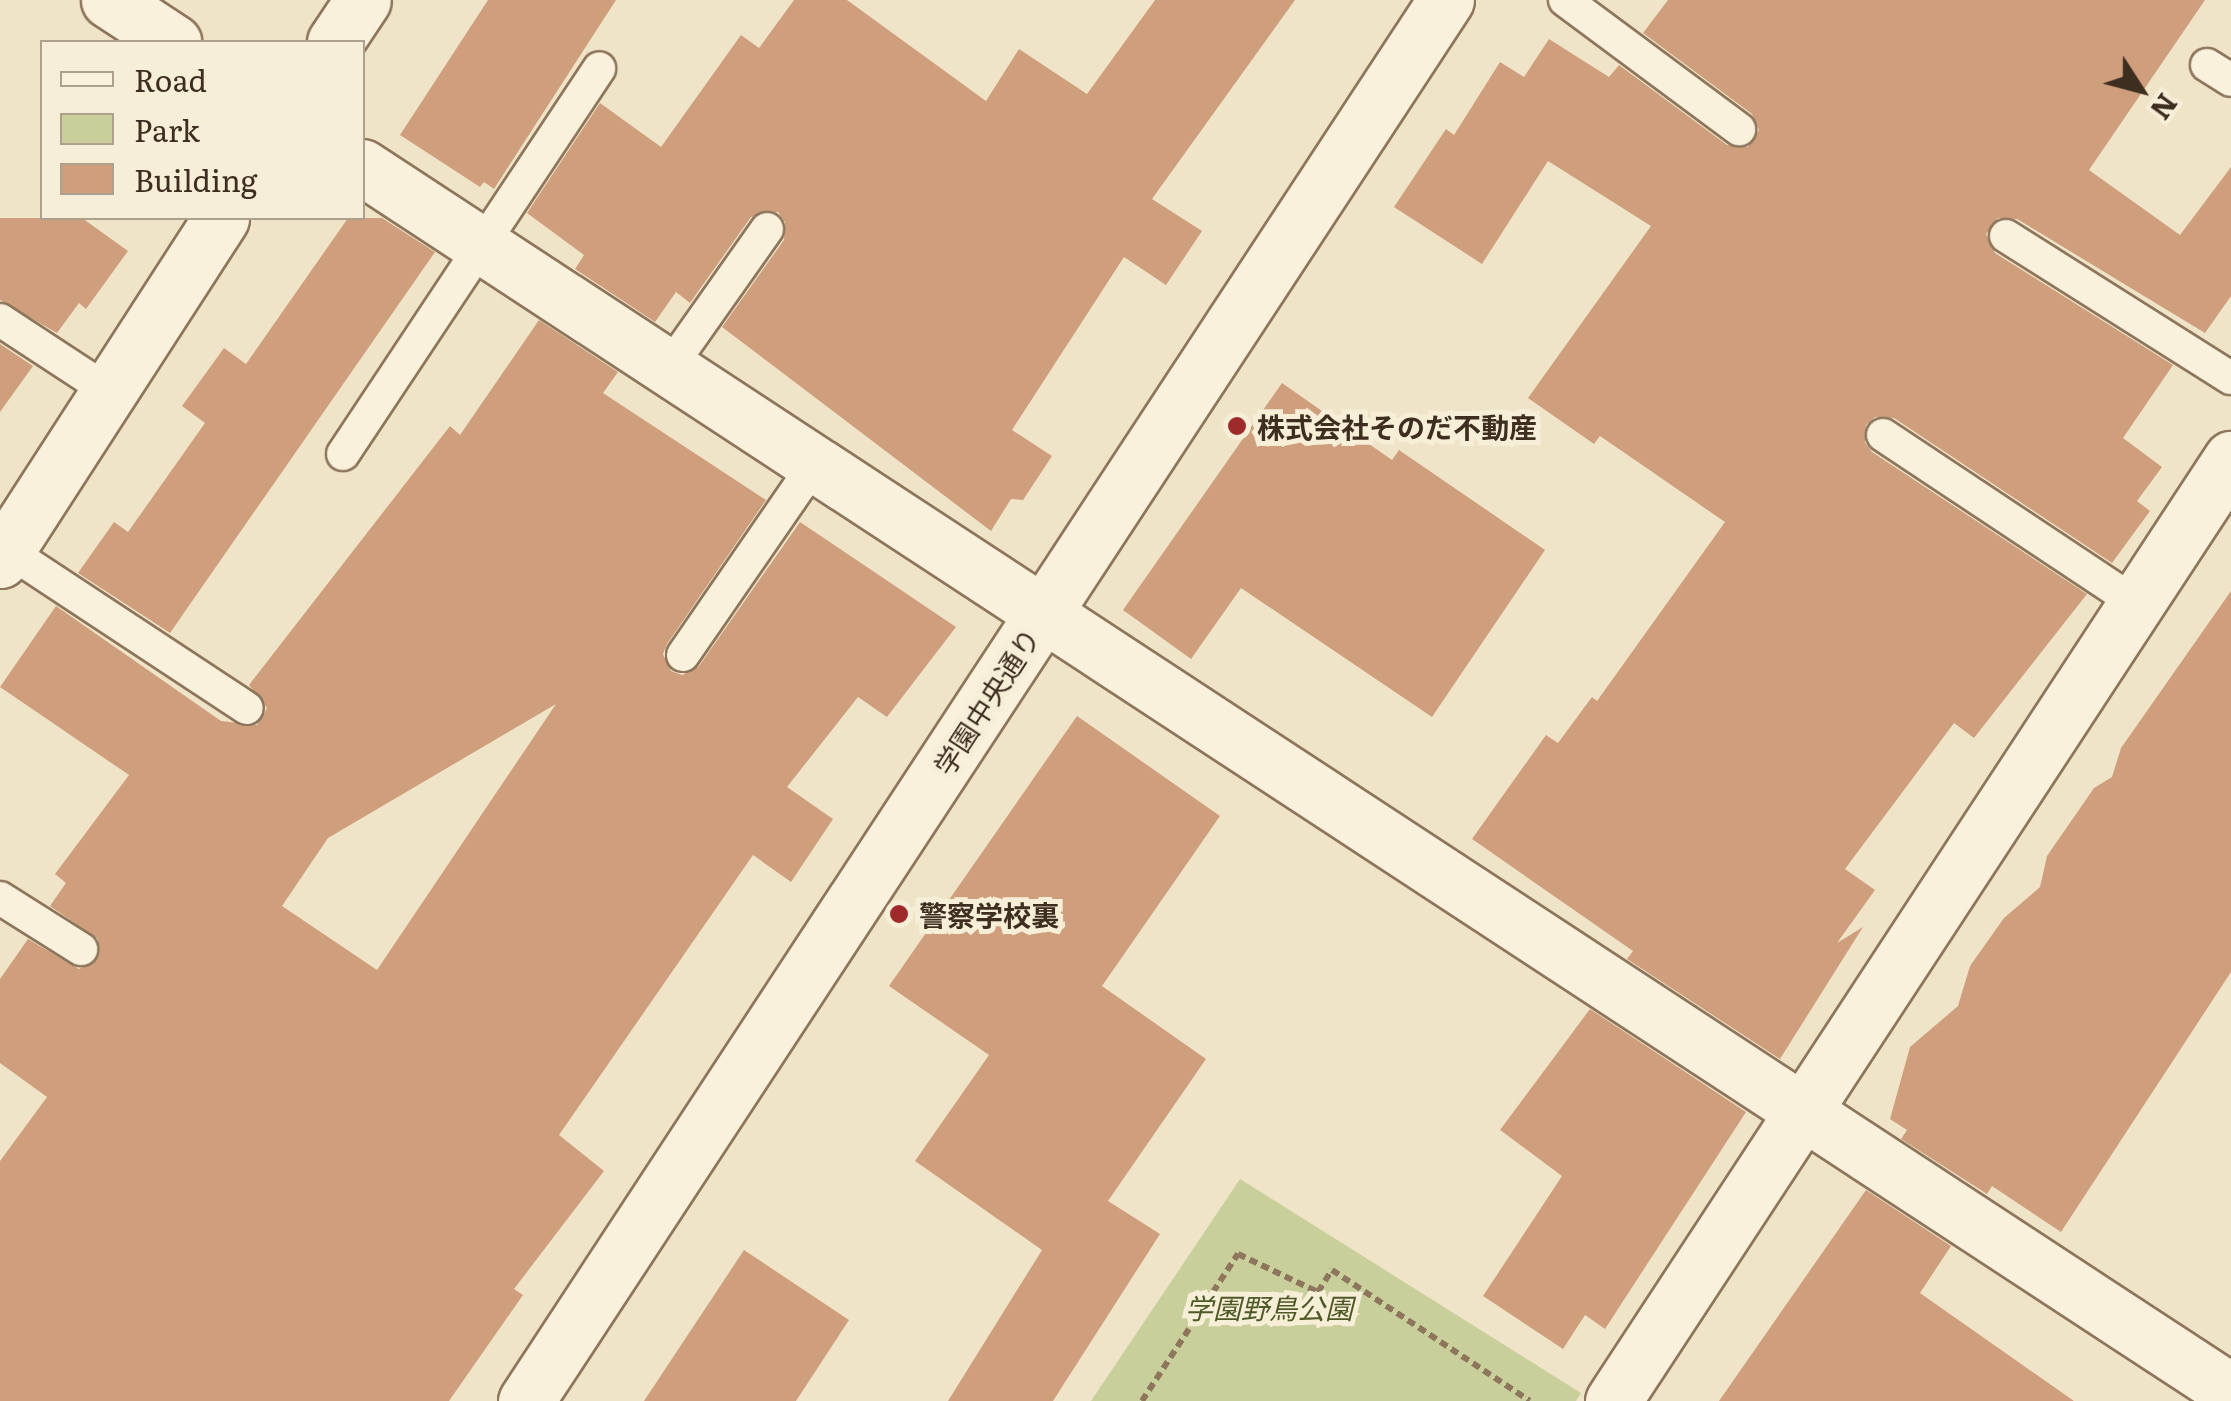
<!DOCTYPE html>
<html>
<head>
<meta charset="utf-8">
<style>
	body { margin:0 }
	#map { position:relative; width:2231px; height:1401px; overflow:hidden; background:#f0e4c8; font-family:Literata,"Noto Sans JP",serif }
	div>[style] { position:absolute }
	.green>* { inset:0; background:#c9cf9b }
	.building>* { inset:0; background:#cf9f7d }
	.path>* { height:6px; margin-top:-3px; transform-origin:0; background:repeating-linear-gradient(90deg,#8d765c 0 8px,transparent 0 13px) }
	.roads { filter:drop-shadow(2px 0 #8d765c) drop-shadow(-2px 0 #8d765c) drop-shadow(0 2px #8d765c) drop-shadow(0 -2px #8d765c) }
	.lane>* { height:32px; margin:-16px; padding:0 16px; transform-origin:16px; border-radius:16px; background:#faf1dc }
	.street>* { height:55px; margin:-27.5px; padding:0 27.5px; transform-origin:27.5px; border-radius:27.5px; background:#faf1dc }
	.secondary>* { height:55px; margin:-27.5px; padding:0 27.5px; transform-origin:27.5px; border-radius:27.5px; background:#faf1dc }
	.dots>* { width:28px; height:28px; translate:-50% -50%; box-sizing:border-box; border:5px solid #f7eed8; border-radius:50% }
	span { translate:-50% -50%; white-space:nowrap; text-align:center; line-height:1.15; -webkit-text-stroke:10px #f7eed8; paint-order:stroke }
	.poi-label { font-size:28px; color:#3d2e20; font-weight:700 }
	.left { translate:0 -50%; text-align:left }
	.street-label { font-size:28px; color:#3d2e20 }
	.park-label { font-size:28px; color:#4d5a26; font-style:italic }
	.legend { position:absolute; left:40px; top:40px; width:325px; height:180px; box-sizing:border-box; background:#f7eed8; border:2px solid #ada18e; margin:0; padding:12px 18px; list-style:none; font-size:30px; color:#3d2e20 }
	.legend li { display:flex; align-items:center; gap:20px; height:50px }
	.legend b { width:50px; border:2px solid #ada18e }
	.north { position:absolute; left:2091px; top:40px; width:100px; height:100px; -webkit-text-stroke:8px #f7eed8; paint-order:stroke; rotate:126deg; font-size:28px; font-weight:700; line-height:40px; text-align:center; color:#3d2e20 }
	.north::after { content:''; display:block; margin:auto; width:35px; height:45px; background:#3d2e20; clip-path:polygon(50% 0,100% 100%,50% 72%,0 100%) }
</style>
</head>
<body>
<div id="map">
	<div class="green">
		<div style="clip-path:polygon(1240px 1179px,1581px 1393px,1576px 1401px,1091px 1401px)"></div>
	</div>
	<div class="building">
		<div style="clip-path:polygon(488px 0,616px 0,494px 189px,484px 182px,480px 187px,400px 135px)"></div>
		<div style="clip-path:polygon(794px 0,847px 0,986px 101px,1019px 49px,1087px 94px,1155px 0,1295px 0,1152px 199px,1202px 231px,1166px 285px,1124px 257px,1012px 430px,1052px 456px,1023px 500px,1011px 499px,991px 531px,722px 327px,784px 240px,785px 222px,778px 212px,751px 217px,690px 303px,676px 292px,655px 322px,575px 269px,584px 255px,527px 213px,600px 103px,661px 147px,741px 35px,759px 48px)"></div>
		<div style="clip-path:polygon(1668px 0,2205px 0,2089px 170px,2180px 235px,2231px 167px,2231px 296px,2205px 333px,2017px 219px,1998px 218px,1986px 234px,1995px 253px,2173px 365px,2123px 438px,2162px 467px,2137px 501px,2150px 511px,2112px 563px,1894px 418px,1875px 417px,1866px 425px,1865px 443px,1872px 452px,2087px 594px,1974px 738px,1954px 723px,1845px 869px,1875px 890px,1837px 943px,1863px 927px,1780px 1059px,1627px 959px,1633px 951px,1472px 839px,1546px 735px,1558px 743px,1592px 697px,1597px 701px,1725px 522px,1600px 436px,1594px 444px,1528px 398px,1651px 226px,1548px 161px,1482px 264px,1394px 207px,1446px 129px,1454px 135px,1500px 62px,1524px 77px,1549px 39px,1609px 77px,1619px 65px,1727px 145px,1748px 147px,1759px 130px,1752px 114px,1643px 33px)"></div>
		<div style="clip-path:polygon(0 218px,82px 218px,128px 251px,86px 309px,79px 303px,57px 333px,0 300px)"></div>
		<div style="clip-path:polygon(348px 218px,382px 218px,435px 252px,170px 633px,78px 573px,114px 522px,128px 532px,205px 423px,182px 406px,224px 348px,246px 364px)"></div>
		<div style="clip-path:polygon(evenodd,539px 320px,618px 372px,603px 393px,766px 500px,667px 644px,663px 654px,671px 671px,682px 675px,699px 666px,800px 522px,956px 627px,887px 717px,858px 697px,787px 787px,833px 819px,791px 882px,753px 855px,559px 1135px,604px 1171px,514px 1289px,523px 1295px,449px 1401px,0 1401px,0 1161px,47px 1097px,0 1063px,0 979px,28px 939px,79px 969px,97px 960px,98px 939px,50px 906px,66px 883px,55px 874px,129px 775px,0 687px,56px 606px,221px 721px,257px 725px,267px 708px,249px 685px,450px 426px,460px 435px,539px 320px,556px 704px,377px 970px,282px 906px,328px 838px,556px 704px)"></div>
		<div style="clip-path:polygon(0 344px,33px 366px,0 412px)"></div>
		<div style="clip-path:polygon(1282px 383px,1392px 460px,1399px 450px,1545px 550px,1432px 717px,1241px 588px,1191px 659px,1123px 610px)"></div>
		<div style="clip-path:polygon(2231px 591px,2231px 972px,2061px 1232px,1992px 1186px,1987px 1194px,1901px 1139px,1907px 1130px,1890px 1119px,1910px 1047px,1958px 1006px,1970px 966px,2004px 918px,2040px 887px,2047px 856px,2094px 788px,2112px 777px,2121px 748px)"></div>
		<div style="clip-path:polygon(1077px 716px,1220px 816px,1102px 986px,1206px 1059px,1108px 1201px,1160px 1234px,1053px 1401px,948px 1401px,1042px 1250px,915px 1161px,989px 1055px,889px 986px)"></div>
		<div style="clip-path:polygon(1590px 1009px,1746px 1112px,1605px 1329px,1585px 1315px,1563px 1349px,1483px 1296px,1562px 1176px,1500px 1130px)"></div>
		<div style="clip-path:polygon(1866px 1190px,1951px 1246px,1920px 1293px,2074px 1401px,1719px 1401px)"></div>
		<div style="clip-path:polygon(744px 1250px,849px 1320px,796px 1401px,644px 1401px)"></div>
	</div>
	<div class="path">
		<div style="left:1142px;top:1401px;width:176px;rotate:-56.9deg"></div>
		<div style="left:1238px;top:1254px;width:89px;rotate:25.4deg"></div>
		<div style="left:1318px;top:1292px;width:26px;rotate:-58deg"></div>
		<div style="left:1332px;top:1270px;width:237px;rotate:33.5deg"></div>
	</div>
	<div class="roads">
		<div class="lane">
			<div style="left:1565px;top:0;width:217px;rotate:36.6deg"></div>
			<div style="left:2207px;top:65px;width:28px;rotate:32deg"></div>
			<div style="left:2006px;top:236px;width:266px;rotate:32.3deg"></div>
			<div style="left:0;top:320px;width:128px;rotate:33.2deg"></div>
			<div style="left:669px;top:368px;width:170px;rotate:-54.8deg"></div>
			<div style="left:1883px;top:435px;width:304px;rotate:33.6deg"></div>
			<div style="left:343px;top:454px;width:463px;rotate:-56.4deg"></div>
			<div style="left:7px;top:550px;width:287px;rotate:33.4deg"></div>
			<div style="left:683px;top:655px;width:232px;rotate:-55.4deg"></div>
			<div style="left:0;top:898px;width:96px;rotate:32.2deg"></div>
		</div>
		<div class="street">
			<div style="left:109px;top:0;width:77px;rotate:33.3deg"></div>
			<div style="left:335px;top:42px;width:50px;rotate:-56.3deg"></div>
			<div style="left:362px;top:167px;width:2235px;rotate:33.24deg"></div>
			<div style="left:0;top:560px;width:407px;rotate:-57.1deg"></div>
			<div style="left:1613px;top:1401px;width:1127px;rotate:-56.73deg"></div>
		</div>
		<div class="secondary">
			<div style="left:526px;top:1401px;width:1676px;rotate:-56.71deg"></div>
		</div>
	</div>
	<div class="dots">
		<div style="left:1237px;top:426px;background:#9e2a2b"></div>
		<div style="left:899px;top:914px;background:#9e2a2b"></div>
	</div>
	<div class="poi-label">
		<span class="left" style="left:1257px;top:426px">株式会社そのだ不動産</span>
		<span class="left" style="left:919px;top:914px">警察学校裏</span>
	</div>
	<div class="street-label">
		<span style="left:986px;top:701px;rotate:-57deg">学園中央通り</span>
	</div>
	<div class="park-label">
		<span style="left:1269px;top:1307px">学園野鳥公園</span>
	</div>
	<ul class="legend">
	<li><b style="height:12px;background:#faf1dc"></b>Road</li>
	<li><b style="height:28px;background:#c9cf9b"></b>Park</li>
	<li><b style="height:28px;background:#cf9f7d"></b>Building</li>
	</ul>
	<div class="north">N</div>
</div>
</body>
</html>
